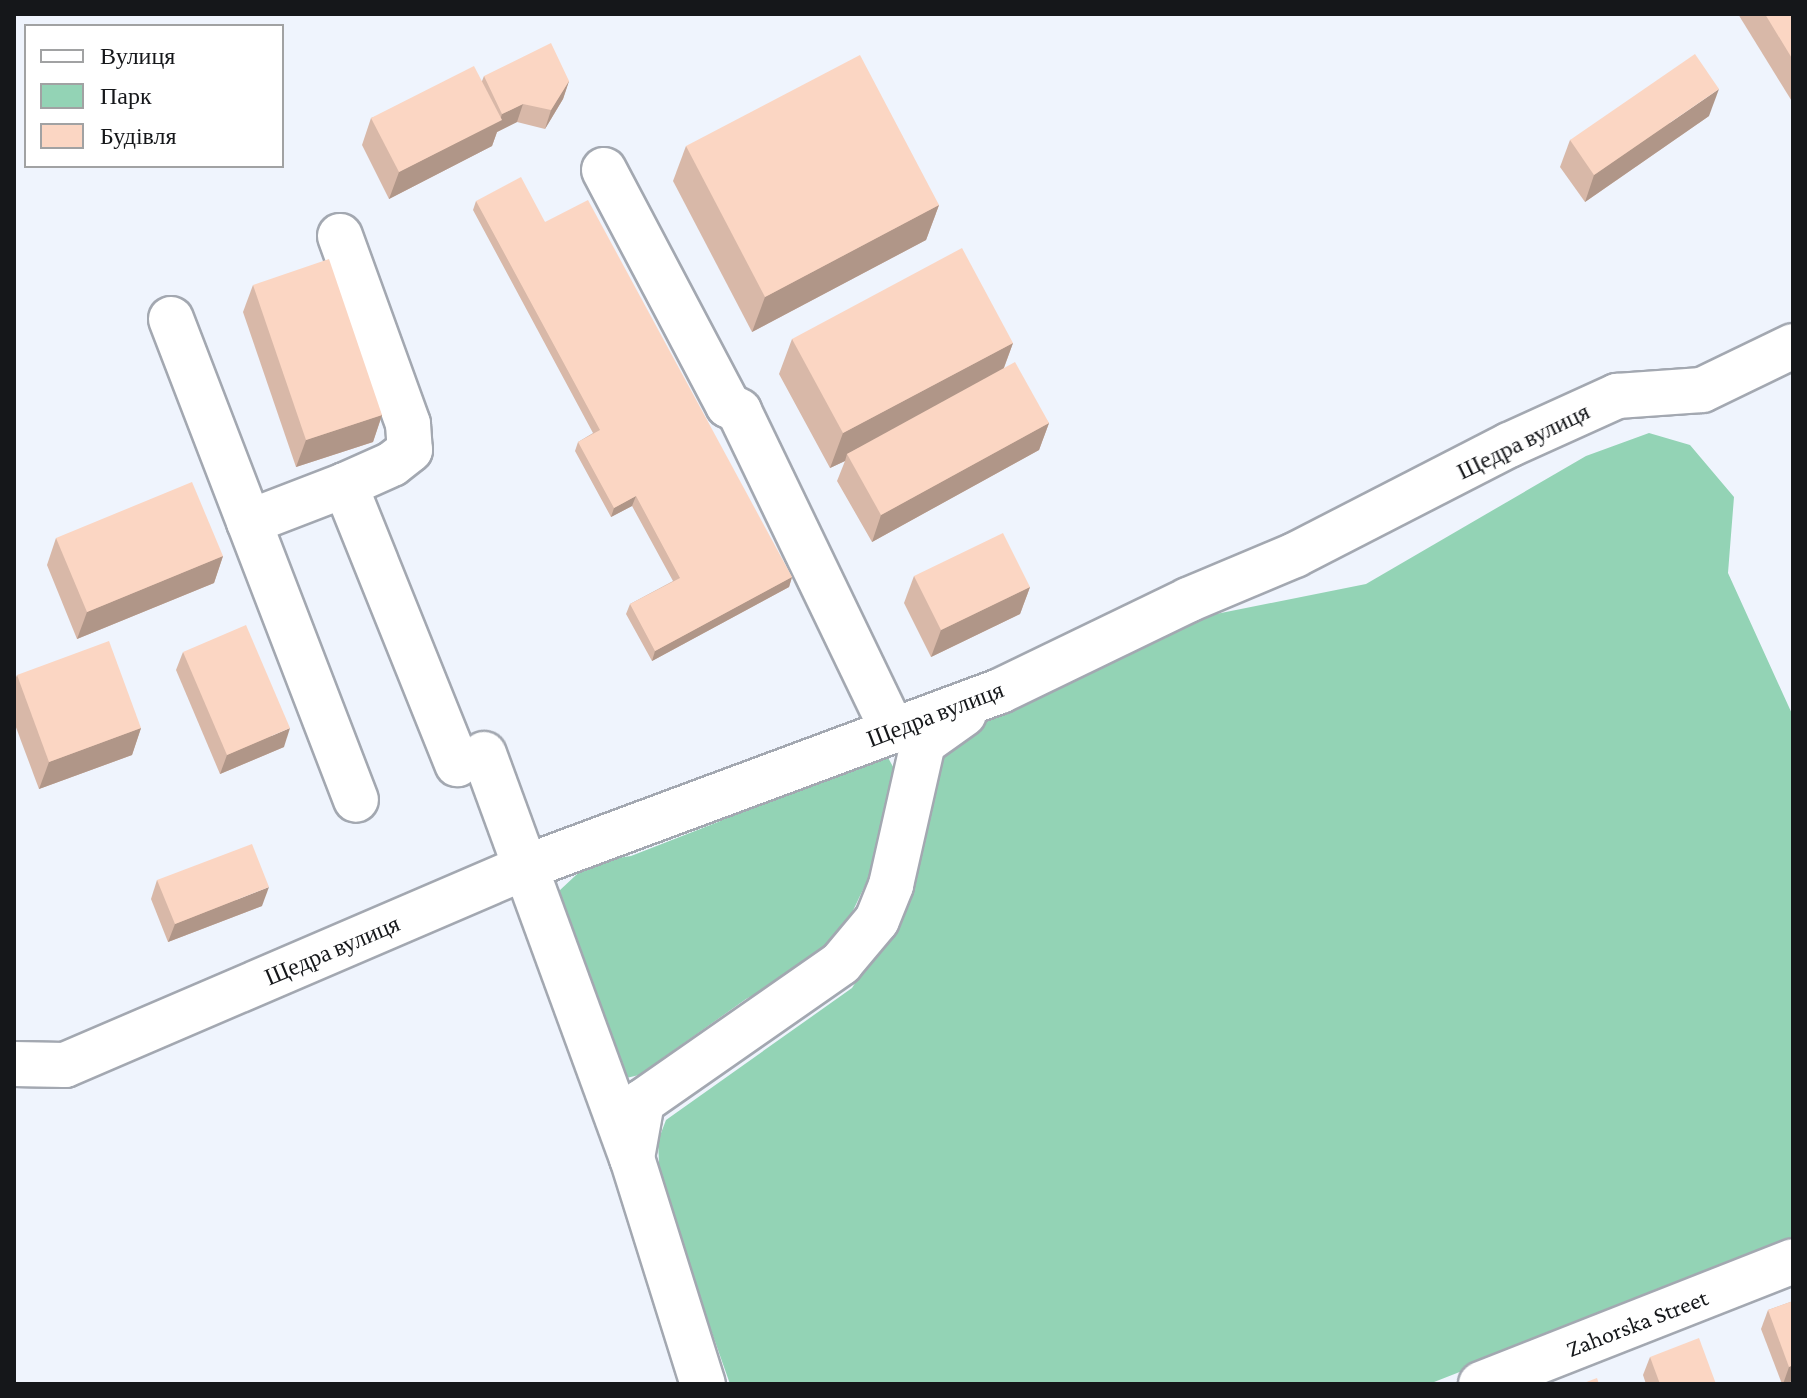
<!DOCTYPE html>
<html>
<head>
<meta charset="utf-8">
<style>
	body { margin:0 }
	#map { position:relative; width:1807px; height:1398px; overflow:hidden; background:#eff4fd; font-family:"Crimson Pro",serif }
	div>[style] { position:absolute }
	.green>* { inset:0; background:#93d3b5 }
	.roads { filter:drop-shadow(2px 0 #a3a8b1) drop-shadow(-2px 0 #a3a8b1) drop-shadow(0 2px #a3a8b1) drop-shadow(0 -2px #a3a8b1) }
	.minor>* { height:44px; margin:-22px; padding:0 22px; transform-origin:22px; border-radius:22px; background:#fff }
	.wall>* { inset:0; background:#d8b8a8 }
	.shaded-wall>* { inset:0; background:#b09688 }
	.building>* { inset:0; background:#fbd6c3 }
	span { translate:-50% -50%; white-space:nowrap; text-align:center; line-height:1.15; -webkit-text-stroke:6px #fff; paint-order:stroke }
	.street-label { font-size:24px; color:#15171a }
	.frame { position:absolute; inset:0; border:16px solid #15171a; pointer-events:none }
	.legend { position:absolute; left:24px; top:24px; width:260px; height:144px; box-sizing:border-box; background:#fff; border:2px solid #a1a2a3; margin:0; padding:10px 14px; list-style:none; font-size:24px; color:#15171a }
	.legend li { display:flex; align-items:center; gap:16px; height:40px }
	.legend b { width:40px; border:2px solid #a1a2a3 }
</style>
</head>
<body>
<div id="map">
	<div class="green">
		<div style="clip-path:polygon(1649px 433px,1690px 445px,1734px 497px,1728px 573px,1793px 716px,1793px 1241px,1429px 1384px,730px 1384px,660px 1185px,658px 1141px,666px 1120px,852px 988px,888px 931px,941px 755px,994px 713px,1206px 616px,1366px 584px,1586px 456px)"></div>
		<div style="clip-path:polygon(886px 754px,897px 774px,877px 860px,849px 919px,804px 968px,746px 999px,639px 1075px,618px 1080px,562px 934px,559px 891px,590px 862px,631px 856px,718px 822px,865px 755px)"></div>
	</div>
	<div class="roads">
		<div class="minor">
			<div style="left:604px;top:170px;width:266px;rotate:62.2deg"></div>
			<div style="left:728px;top:405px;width:13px;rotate:29deg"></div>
			<div style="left:739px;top:411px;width:355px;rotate:64.3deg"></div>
			<div style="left:340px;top:236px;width:200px;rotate:70.1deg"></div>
			<div style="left:408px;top:424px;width:26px;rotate:86deg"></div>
			<div style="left:410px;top:450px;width:23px;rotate:142deg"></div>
			<div style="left:392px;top:464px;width:51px;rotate:155.9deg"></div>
			<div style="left:345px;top:485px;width:301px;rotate:68.1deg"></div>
			<div style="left:171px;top:319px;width:515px;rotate:68.96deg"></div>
			<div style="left:249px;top:522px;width:103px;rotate:-21.1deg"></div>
			<div style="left:484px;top:754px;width:430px;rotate:69.9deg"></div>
			<div style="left:632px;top:1158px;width:237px;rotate:72.6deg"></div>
			<div style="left:14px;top:1064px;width:51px;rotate:1.1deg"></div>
			<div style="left:65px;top:1065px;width:502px;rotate:-23.24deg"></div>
			<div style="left:526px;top:867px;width:506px;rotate:-20.37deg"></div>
			<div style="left:1000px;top:691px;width:209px;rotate:-25.8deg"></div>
			<div style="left:1188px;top:600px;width:116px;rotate:-22.8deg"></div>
			<div style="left:1295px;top:555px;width:241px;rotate:-27.2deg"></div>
			<div style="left:1509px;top:445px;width:119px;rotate:-24.4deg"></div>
			<div style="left:1617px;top:396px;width:85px;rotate:-4deg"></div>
			<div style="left:1702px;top:390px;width:101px;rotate:-25.8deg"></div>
			<div style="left:632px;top:1158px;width:57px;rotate:-79.9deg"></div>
			<div style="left:642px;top:1102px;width:243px;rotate:-34.9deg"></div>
			<div style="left:841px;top:963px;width:56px;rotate:-50.1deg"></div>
			<div style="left:877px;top:920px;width:38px;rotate:-68deg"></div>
			<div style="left:891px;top:885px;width:146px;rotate:-77.3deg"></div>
			<div style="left:923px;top:743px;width:50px;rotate:-35.3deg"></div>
			<div style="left:1481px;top:1384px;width:335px;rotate:-21.5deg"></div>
		</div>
	</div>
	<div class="wall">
		<div style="clip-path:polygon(1738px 14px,1793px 14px,1793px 103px)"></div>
		<div style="clip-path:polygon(484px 76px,569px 81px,563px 99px,545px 129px,517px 122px,497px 132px,492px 146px,389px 199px,362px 145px,371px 118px,482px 81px)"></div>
		<div style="clip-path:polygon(1709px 116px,1585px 202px,1560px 167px,1570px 140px)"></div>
		<div style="clip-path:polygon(686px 146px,939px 205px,926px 240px,752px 332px,673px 181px)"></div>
		<div style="clip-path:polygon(476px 201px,545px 222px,792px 577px,789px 587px,652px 661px,626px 614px,630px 604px,673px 581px,632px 506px,611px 517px,575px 451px,578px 442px,593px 433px,473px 210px)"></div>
		<div style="clip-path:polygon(253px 285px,382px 415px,373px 442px,296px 467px,243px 312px)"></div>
		<div style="clip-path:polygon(792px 339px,1013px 343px,1004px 368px,1049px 423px,1039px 450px,872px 542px,837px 481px,845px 461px,830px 468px,779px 374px)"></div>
		<div style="clip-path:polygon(56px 538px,223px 556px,214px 583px,77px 639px,47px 565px)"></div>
		<div style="clip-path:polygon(914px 576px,1030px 587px,1020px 614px,931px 657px,904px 603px)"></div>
		<div style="clip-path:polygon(183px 652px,284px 747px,220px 774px,176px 670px)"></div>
		<div style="clip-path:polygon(17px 675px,141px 728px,132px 755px,39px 789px,14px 722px,14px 682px)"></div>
		<div style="clip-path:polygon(157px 880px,262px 906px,168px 942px,151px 899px)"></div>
		<div style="clip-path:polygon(1793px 1301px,1793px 1381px,1782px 1384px,1761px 1329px,1768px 1310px)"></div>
		<div style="clip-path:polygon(1650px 1357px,1716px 1384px,1646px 1384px,1643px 1375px)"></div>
	</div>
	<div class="shaded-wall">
		<div style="clip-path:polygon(569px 81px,563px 99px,545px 129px,551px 110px)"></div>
		<div style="clip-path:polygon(1719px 89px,1709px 116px,1585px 202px,1594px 175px)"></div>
		<div style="clip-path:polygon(523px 104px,517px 122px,497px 132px,492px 146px,389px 199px,399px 172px,500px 120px,502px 114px)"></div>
		<div style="clip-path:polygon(939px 205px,926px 240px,752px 332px,765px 297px)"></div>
		<div style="clip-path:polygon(1013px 343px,1000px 378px,847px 454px,845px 461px,830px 468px,843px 433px)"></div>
		<div style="clip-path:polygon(382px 415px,373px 442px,296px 467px,306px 440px)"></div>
		<div style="clip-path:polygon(1049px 423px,1039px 450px,872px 542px,881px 515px)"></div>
		<div style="clip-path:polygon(636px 496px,632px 506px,611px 517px,614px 508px)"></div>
		<div style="clip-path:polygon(223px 556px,214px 583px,77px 639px,87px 612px)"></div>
		<div style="clip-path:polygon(792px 577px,789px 587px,652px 661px,655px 651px)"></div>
		<div style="clip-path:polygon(1030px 587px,1020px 614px,931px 657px,941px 630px)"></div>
		<div style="clip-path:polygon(141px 728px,132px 755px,39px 789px,49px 762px)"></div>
		<div style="clip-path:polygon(290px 728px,284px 747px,220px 774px,227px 755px)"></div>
		<div style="clip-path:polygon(269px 887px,262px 906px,168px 942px,175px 924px)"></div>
		<div style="clip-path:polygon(1793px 1365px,1793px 1381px,1783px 1384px,1789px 1367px)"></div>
	</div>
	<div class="building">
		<div style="clip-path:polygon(1765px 14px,1793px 14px,1793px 60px)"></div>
		<div style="clip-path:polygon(551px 43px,569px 81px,551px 110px,523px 104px,502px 114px,484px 76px)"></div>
		<div style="clip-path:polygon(1695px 54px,1719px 89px,1594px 175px,1570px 140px)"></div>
		<div style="clip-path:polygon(860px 55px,939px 205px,765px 297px,686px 146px)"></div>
		<div style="clip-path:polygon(474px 66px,502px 120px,399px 172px,371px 118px)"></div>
		<div style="clip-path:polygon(521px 177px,545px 222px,588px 200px,792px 577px,655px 651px,630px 604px,680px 578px,636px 496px,614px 508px,578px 442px,600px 430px,476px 201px)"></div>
		<div style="clip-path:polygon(962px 248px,1013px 343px,843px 433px,792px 339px)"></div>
		<div style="clip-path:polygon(329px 259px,382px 415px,306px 440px,253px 285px)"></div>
		<div style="clip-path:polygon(1015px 362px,1049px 423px,881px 515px,847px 454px)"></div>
		<div style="clip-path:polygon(192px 482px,223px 556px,87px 612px,56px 538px)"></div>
		<div style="clip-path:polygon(1003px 533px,1030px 587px,941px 630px,914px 576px)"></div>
		<div style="clip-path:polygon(246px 625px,290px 728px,227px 755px,183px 652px)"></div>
		<div style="clip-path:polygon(109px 641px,141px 728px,49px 762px,17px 675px)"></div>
		<div style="clip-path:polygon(252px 844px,269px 887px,175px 924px,157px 880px)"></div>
		<div style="clip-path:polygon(1793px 1301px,1793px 1365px,1789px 1367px,1768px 1310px)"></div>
		<div style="clip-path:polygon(1699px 1338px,1716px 1384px,1660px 1384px,1650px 1357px)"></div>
		<div style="clip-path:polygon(1597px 1378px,1599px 1384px,1581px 1384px)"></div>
	</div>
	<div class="street-label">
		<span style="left:1523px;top:441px;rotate:-26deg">Щедра вулиця</span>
		<span style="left:935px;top:714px;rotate:-21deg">Щедра вулиця</span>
		<span style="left:332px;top:950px;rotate:-23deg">Щедра вулиця</span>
		<span style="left:1637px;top:1323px;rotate:-21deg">Zahorska Street</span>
	</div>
	<div class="frame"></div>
	<ul class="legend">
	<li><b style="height:10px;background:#fff"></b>Вулиця</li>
	<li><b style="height:22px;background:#93d3b5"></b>Парк</li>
	<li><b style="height:22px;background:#fbd6c3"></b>Будівля</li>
	</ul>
</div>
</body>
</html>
